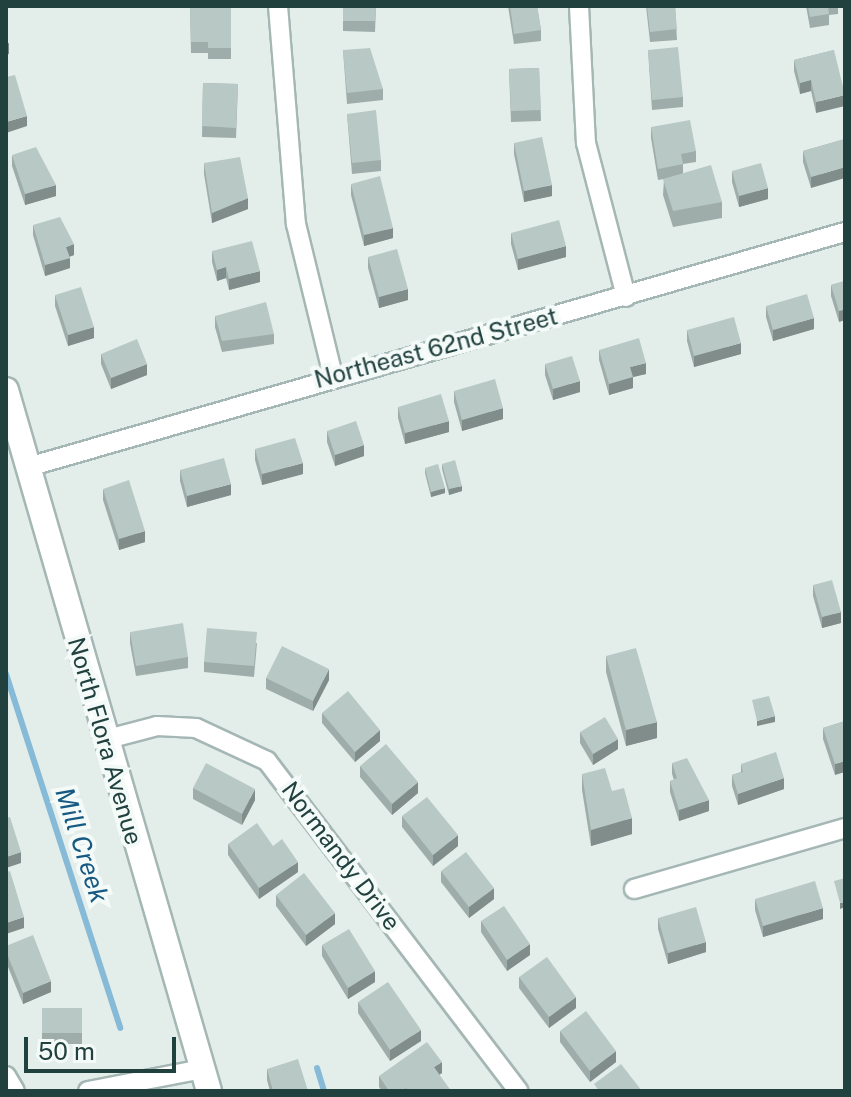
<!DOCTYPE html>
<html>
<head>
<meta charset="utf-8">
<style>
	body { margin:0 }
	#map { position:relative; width:851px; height:1097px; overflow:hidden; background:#e3eeeb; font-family:"Public Sans",sans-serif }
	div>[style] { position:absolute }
	.stream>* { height:6px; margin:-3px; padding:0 3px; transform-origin:3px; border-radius:3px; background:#87bad7 }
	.roads { filter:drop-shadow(2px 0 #a5b7b4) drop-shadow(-2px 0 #a5b7b4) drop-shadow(0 2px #a5b7b4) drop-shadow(0 -2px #a5b7b4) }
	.street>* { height:18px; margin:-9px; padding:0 9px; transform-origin:9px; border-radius:9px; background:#fff }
	.secondary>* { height:24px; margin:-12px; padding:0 12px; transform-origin:12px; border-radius:12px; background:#fff }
	.wall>* { inset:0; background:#9eada9 }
	.shaded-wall>* { inset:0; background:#818d8a }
	.building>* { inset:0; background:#b8c9c5 }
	span { translate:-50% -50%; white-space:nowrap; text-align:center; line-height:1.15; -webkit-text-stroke:8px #f4faf8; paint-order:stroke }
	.street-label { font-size:24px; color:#21413f }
	.water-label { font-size:26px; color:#165a83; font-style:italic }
	.frame { position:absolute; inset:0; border:8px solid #21413f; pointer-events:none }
	.scale { position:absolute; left:24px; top:1037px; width:152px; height:36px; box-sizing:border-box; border:4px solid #21413f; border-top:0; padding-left:10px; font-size:24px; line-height:28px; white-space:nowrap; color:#21413f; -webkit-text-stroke:6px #f4faf8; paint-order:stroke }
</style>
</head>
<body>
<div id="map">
	<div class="stream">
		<div style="left:6px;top:674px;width:372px;rotate:72.1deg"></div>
		<div style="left:317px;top:1068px;width:24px;rotate:73deg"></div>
	</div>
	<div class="roads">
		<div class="street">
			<div style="left:278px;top:6px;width:219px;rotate:85.3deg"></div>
			<div style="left:296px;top:224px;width:156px;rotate:76.3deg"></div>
			<div style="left:579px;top:6px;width:137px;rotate:87.1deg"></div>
			<div style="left:586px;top:143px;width:159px;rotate:75.4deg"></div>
			<div style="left:28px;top:467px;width:850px;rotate:-16.05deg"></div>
			<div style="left:104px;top:740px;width:55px;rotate:-14.8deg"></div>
			<div style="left:157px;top:726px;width:39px;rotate:3deg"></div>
			<div style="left:196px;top:728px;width:78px;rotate:24.9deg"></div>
			<div style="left:267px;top:761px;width:415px;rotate:52.7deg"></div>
			<div style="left:634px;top:889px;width:220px;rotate:-16.1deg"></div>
			<div style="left:6px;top:1076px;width:17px;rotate:59deg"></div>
			<div style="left:88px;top:1091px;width:116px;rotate:-10.9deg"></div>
		</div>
		<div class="secondary">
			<div style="left:6px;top:390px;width:730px;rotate:73.85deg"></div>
		</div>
	</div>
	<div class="wall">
		<div style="clip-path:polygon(190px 6px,231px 6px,231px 59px,208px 59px,208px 53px,191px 53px)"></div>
		<div style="clip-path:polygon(343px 6px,376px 6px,375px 32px,343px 31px)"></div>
		<div style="clip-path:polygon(508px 6px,537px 6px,541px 30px,541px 41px,514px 44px)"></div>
		<div style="clip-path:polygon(646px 6px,675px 6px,677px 40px,650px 42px)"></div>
		<div style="clip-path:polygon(806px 6px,838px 6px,838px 14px,829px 15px,829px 25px,810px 28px)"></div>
		<div style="clip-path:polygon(343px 50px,383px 89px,383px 100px,347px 104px)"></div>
		<div style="clip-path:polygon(648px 50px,683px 97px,683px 107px,652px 110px)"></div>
		<div style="clip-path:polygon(834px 50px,816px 113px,811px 91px,800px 94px,794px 71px,794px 60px)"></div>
		<div style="clip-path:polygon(539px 68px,541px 121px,511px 122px,509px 69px)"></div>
		<div style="clip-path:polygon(203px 83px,238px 84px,236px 138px,202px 137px)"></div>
		<div style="clip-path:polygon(347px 114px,381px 160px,381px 171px,352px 174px)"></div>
		<div style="clip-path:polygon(651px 127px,696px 151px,696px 162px,683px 164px,683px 173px,722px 202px,722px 218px,673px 227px,663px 195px,664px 179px,658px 180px,651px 138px)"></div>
		<div style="clip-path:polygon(845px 139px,811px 188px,803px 162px,803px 151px)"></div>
		<div style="clip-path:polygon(514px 143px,552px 196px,524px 202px,514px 154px)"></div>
		<div style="clip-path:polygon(12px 155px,56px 196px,25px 205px,12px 166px)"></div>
		<div style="clip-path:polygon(204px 163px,248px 209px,212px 223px,204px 174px)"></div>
		<div style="clip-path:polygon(732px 171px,768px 199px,739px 207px,732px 182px)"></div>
		<div style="clip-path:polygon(351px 184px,393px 238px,364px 246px,351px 195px)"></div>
		<div style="clip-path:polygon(33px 225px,74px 255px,69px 257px,70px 268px,45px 276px,33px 235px)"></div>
		<div style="clip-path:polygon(511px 233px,566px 257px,518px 270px,511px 244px)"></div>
		<div style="clip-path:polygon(212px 251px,260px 282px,229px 290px,226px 278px,217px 281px,212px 262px)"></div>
		<div style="clip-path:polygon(368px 257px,408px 300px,379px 308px,368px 268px)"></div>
		<div style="clip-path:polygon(845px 281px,839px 322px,831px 296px,831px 285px)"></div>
		<div style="clip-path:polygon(55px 295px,94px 338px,68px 346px,55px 306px)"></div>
		<div style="clip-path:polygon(766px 306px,814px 329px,773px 341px,766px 317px)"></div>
		<div style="clip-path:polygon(215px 316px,274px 334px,274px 344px,222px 352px,215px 327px)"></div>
		<div style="clip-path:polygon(687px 330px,741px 354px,694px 367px,687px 341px)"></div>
		<div style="clip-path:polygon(599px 350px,646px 374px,633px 377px,633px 388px,609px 395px,599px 360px)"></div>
		<div style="clip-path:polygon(101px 354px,147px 375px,111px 389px,101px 364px)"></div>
		<div style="clip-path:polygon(545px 364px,580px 392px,553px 400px,545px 375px)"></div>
		<div style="clip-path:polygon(454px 391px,503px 419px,462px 431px,454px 402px)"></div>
		<div style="clip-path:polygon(398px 407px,449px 432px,405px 444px,398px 418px)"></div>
		<div style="clip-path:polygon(327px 431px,364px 456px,335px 466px,327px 442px)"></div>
		<div style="clip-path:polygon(255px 449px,303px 474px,262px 485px,255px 460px)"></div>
		<div style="clip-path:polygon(442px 464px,462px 491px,449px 495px,442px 469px)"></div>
		<div style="clip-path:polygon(425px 468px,445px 493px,431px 497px,425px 473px)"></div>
		<div style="clip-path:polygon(180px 470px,231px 495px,187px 507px,180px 481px)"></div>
		<div style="clip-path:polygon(103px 489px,145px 542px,119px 550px,103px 500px)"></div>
		<div style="clip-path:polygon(813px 585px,841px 623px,822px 628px,813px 596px)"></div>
		<div style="clip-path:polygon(130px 632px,188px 657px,188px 668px,136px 676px,130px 643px)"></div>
		<div style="clip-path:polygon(257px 643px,254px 677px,204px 672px,204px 662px)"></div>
		<div style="clip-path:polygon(606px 656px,657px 738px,626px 746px,606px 672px)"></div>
		<div style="clip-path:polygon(266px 678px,329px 680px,313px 711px,266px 689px)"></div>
		<div style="clip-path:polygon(322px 713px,380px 741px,355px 762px,322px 723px)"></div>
		<div style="clip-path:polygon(845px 721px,835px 775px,823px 739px,823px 728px)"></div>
		<div style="clip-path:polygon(580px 732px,618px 749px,593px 765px,580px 743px)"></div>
		<div style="clip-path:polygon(672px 763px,709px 811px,679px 821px,670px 792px,670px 781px,674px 780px,672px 774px)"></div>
		<div style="clip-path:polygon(741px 764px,784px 789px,738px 805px,732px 786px,732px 775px,741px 772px)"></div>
		<div style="clip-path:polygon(360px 766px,418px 793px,392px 815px,360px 777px)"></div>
		<div style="clip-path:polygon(582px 774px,612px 791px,632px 834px,591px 846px,582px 790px)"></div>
		<div style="clip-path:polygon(193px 788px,255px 800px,242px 825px,193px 799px)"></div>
		<div style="clip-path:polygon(402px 816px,458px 846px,433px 866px,402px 827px)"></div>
		<div style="clip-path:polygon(228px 844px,273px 846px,298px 872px,259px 899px,228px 855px)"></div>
		<div style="clip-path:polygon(441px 871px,494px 899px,469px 918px,441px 882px)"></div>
		<div style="clip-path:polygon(276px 895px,335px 924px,306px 946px,276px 906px)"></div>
		<div style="clip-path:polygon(755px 899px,823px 919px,763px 937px,755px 910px)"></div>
		<div style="clip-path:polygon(658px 918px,706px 952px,668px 964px,658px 929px)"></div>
		<div style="clip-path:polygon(481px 921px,530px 955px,507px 971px,481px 932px)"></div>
		<div style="clip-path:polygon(322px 945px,375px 982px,348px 999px,322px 956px)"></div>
		<div style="clip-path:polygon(6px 946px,51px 992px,23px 1004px,6px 962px)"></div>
		<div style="clip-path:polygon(519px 977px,576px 1008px,549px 1028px,519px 988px)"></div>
		<div style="clip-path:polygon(358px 1002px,421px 1041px,390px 1061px,358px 1013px)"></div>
		<div style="clip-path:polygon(42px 1008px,82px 1008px,82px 1044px,42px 1044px)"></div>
		<div style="clip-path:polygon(560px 1031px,616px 1062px,590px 1082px,560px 1042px)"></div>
		<div style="clip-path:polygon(267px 1069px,308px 1091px,270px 1091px,267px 1080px)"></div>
		<div style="clip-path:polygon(442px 1073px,439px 1075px,451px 1091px,382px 1091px,379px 1087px,379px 1076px)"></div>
	</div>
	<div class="shaded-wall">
		<div style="clip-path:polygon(9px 43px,9px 54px,6px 55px,6px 44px)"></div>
		<div style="clip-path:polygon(811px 80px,811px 91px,800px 94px,800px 83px)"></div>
		<div style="clip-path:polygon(845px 95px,845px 106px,816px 113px,816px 102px)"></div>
		<div style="clip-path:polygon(27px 116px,27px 126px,6px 133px,6px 122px)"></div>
		<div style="clip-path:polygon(845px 167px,845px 178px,811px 188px,811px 177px)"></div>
		<div style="clip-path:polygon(56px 185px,56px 196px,25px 205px,25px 194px)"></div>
		<div style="clip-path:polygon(552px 185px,552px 196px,524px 202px,524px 191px)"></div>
		<div style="clip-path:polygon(768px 188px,768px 199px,739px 207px,739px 196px)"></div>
		<div style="clip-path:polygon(248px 198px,248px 209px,212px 223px,212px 213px)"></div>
		<div style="clip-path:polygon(393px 228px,393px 238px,364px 246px,364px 235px)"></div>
		<div style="clip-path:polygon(74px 244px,74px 255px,66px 258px,66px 247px)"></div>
		<div style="clip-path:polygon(566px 246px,566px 257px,518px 270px,518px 259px)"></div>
		<div style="clip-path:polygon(70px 258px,70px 268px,45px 276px,45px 265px)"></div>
		<div style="clip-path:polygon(226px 267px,226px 278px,217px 281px,217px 270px)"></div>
		<div style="clip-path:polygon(260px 271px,260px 282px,229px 290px,229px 279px)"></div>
		<div style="clip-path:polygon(408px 289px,408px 300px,379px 308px,379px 297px)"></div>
		<div style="clip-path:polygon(845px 309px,845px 320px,839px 322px,839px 311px)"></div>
		<div style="clip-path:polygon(814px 318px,814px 329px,773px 341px,773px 330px)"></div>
		<div style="clip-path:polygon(94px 327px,94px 338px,68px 346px,68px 335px)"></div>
		<div style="clip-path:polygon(741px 343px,741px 354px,694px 367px,694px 356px)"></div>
		<div style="clip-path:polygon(646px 363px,646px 374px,633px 377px,633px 388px,609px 395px,609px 384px,630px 367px)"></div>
		<div style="clip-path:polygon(147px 364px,147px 375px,111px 389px,111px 378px)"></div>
		<div style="clip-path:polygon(580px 381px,580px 392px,553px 400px,553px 389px)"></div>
		<div style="clip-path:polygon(503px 408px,503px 419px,462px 431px,462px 420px)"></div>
		<div style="clip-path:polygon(449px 421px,449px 432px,405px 444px,405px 433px)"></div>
		<div style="clip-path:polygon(364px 445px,364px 456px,335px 466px,335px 455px)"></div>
		<div style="clip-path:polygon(303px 463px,303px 474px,262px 485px,262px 474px)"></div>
		<div style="clip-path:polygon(231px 484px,231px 495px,187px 507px,187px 496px)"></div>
		<div style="clip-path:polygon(462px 486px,462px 491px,449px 495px,449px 489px)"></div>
		<div style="clip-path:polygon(445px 488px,445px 493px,431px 497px,431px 492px)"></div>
		<div style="clip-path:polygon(145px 531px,145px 542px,119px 550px,119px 539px)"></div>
		<div style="clip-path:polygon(841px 612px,841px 623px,822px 628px,822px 617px)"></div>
		<div style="clip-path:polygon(329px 669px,329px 680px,313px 711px,313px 701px)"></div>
		<div style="clip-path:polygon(775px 716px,775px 722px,757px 726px,757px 721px)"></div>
		<div style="clip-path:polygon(657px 722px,657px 738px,626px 746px,626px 730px)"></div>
		<div style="clip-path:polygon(380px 730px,380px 741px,355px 762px,355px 752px)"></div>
		<div style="clip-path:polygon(618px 739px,618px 749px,593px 765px,593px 754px)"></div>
		<div style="clip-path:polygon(845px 761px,845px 772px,835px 775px,835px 764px)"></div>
		<div style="clip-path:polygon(784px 778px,784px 789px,738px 805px,738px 794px)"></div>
		<div style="clip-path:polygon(418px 782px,418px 793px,392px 815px,392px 804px)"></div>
		<div style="clip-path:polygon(255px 789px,255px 800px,242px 825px,242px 814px)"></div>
		<div style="clip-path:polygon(709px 800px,709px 811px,679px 821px,679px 810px)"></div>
		<div style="clip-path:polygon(632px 818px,632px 834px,591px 846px,591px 830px)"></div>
		<div style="clip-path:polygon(458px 835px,458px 846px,433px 866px,433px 855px)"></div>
		<div style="clip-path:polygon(21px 852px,21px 863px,6px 868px,6px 857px)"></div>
		<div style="clip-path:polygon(298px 862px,298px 872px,259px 899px,259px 888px)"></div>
		<div style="clip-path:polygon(494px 888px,494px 899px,469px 918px,469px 907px)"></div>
		<div style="clip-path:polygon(845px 902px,845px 907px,840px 909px,840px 903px)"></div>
		<div style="clip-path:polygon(823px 908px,823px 919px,763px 937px,763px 926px)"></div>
		<div style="clip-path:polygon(335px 913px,335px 924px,306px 946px,306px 935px)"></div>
		<div style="clip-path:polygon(24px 917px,24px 928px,6px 934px,6px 923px)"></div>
		<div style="clip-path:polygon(706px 942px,706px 952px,668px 964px,668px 953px)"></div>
		<div style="clip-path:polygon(530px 944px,530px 955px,507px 971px,507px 960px)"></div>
		<div style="clip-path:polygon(375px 971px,375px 982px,348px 999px,348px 988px)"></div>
		<div style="clip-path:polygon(51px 981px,51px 992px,23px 1004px,23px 993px)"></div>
		<div style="clip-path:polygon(576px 997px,576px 1008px,549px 1028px,549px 1017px)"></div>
		<div style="clip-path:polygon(421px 1030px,421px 1041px,390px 1061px,390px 1050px)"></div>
		<div style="clip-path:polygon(616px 1051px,616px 1062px,590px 1082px,590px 1071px)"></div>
		<div style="clip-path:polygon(442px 1062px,442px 1073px,434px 1078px,434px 1067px)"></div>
	</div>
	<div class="building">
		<div style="clip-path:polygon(190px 6px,231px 6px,231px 48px,208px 48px,208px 42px,191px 42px)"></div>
		<div style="clip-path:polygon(343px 6px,376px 6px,375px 21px,343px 21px)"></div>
		<div style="clip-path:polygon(510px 6px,537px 6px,541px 30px,514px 34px)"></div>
		<div style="clip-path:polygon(647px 6px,675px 6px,677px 29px,650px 32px)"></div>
		<div style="clip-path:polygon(808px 6px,828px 6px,829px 14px,810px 17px)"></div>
		<div style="clip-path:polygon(678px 47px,683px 97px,652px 100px,648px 50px)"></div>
		<div style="clip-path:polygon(370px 48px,383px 89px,347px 93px,343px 50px)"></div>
		<div style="clip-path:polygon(834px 50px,845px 95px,816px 102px,811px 80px,800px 83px,794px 60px)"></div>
		<div style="clip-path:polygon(539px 68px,541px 110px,511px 111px,509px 69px)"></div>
		<div style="clip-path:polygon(15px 75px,27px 116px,6px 122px,6px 77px)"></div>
		<div style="clip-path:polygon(203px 83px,238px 84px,236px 128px,202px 126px)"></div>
		<div style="clip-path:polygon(376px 110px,381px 160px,352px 163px,347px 114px)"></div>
		<div style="clip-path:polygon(690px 120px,696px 151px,681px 154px,683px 164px,658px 169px,651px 127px)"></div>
		<div style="clip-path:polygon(542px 137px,552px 185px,524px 191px,514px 143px)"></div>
		<div style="clip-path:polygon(845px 139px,845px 167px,811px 177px,803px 151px)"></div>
		<div style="clip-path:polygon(36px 147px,56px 185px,25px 194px,12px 155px)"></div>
		<div style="clip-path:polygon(240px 157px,248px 198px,212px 213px,204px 163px)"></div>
		<div style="clip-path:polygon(761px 163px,768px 188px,739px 196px,732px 171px)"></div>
		<div style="clip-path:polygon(711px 165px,722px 202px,673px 211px,663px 179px)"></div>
		<div style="clip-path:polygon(380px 176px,393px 228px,364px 235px,351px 184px)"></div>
		<div style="clip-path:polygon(60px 217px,74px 244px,66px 247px,70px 258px,45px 265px,33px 225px)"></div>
		<div style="clip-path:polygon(559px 220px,566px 246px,518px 259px,511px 233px)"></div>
		<div style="clip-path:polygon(252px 241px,260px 271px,229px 279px,226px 267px,217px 270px,212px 251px)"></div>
		<div style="clip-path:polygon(397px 249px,408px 289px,379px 297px,368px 257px)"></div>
		<div style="clip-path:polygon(845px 281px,845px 309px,839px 311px,831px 285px)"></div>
		<div style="clip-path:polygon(81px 287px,94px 327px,68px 335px,55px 295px)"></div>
		<div style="clip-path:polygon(807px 294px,814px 318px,773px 330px,766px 306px)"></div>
		<div style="clip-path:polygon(266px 302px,274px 334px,222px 341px,215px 316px)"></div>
		<div style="clip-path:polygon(734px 317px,741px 343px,694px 356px,687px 330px)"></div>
		<div style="clip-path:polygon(639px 338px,646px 363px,630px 367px,633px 377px,609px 384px,599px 350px)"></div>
		<div style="clip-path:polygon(137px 339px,147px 364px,111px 378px,101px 354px)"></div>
		<div style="clip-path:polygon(572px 356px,580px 381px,553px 389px,545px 364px)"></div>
		<div style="clip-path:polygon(495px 379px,503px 408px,462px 420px,454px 391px)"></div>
		<div style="clip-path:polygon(441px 394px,449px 421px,405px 433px,398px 407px)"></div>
		<div style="clip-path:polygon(356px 421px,364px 445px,335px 455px,327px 431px)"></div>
		<div style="clip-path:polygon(295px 438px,303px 463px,262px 474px,255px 449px)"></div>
		<div style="clip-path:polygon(224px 458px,231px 484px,187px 496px,180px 470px)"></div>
		<div style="clip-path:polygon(455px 460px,462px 486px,449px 489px,442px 464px)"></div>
		<div style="clip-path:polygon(438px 464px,445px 488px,431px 492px,425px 468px)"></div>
		<div style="clip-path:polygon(129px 480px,145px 531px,119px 539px,103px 489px)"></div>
		<div style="clip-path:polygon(832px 580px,841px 612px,822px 617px,813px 585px)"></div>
		<div style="clip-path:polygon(183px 623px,188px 657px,136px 666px,130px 632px)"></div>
		<div style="clip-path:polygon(207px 628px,257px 632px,254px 666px,204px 662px)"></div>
		<div style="clip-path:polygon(282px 646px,329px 669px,313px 701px,266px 678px)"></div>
		<div style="clip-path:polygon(636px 648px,657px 722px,626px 730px,606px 656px)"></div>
		<div style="clip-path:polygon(348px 691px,380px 730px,355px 752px,322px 713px)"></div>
		<div style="clip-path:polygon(769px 696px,775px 716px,757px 721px,752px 700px)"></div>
		<div style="clip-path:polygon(605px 717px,618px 739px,593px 754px,580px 732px)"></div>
		<div style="clip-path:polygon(845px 721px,845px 761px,835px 764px,823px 728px)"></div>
		<div style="clip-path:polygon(386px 744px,418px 782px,392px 804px,360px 766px)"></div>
		<div style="clip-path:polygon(776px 752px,784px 778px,738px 794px,732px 775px,743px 772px,741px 764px)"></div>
		<div style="clip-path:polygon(687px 758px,709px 800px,679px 810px,670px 781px,677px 778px,672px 763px)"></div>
		<div style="clip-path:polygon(206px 763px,255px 789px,242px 814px,193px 788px)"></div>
		<div style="clip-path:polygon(605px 768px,612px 791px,624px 788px,632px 818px,591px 830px,582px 774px)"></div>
		<div style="clip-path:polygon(427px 797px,458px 835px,433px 855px,402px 816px)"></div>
		<div style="clip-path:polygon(10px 817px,21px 852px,6px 857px,6px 818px)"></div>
		<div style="clip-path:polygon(257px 823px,273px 846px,282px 839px,298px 862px,259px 888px,228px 844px)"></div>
		<div style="clip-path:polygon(466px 852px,494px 888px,469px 907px,441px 871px)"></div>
		<div style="clip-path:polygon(10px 871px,24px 917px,6px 923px,6px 872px)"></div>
		<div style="clip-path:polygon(304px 873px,335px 913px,306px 935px,276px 895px)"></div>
		<div style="clip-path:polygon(845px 878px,845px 902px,840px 903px,834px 881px)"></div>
		<div style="clip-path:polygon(815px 881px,823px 908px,763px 926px,755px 899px)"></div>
		<div style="clip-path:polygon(504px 906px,530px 944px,507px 960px,481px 921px)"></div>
		<div style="clip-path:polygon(696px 907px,706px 942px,668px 953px,658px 918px)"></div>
		<div style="clip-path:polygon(349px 929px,375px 971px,348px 988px,322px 945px)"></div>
		<div style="clip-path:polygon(33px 935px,51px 981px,23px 993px,6px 951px,6px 946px)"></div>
		<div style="clip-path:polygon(547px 957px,576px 997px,549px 1017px,519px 977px)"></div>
		<div style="clip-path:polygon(388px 982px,421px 1030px,390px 1050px,358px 1002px)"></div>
		<div style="clip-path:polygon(42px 1008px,82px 1008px,82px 1033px,42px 1033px)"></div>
		<div style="clip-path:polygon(586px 1011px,616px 1051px,590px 1071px,560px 1031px)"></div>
		<div style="clip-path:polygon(427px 1042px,442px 1062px,434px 1067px,451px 1091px,408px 1091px,406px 1088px,401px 1091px,389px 1091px,379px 1076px)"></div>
		<div style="clip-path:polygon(298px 1059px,308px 1091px,273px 1091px,267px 1069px)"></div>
		<div style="clip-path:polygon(621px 1064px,642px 1091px,599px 1091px,594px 1084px)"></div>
	</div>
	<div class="street-label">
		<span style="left:436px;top:348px;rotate:-15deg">Northeast 62nd Street</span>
		<span style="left:105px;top:741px;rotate:74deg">North Flora Avenue</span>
		<span style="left:341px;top:856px;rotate:53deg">Normandy Drive</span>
	</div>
	<div class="water-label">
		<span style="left:82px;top:845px;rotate:72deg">Mill Creek</span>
	</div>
	<div class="frame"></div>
	<div class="scale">50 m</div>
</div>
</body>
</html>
